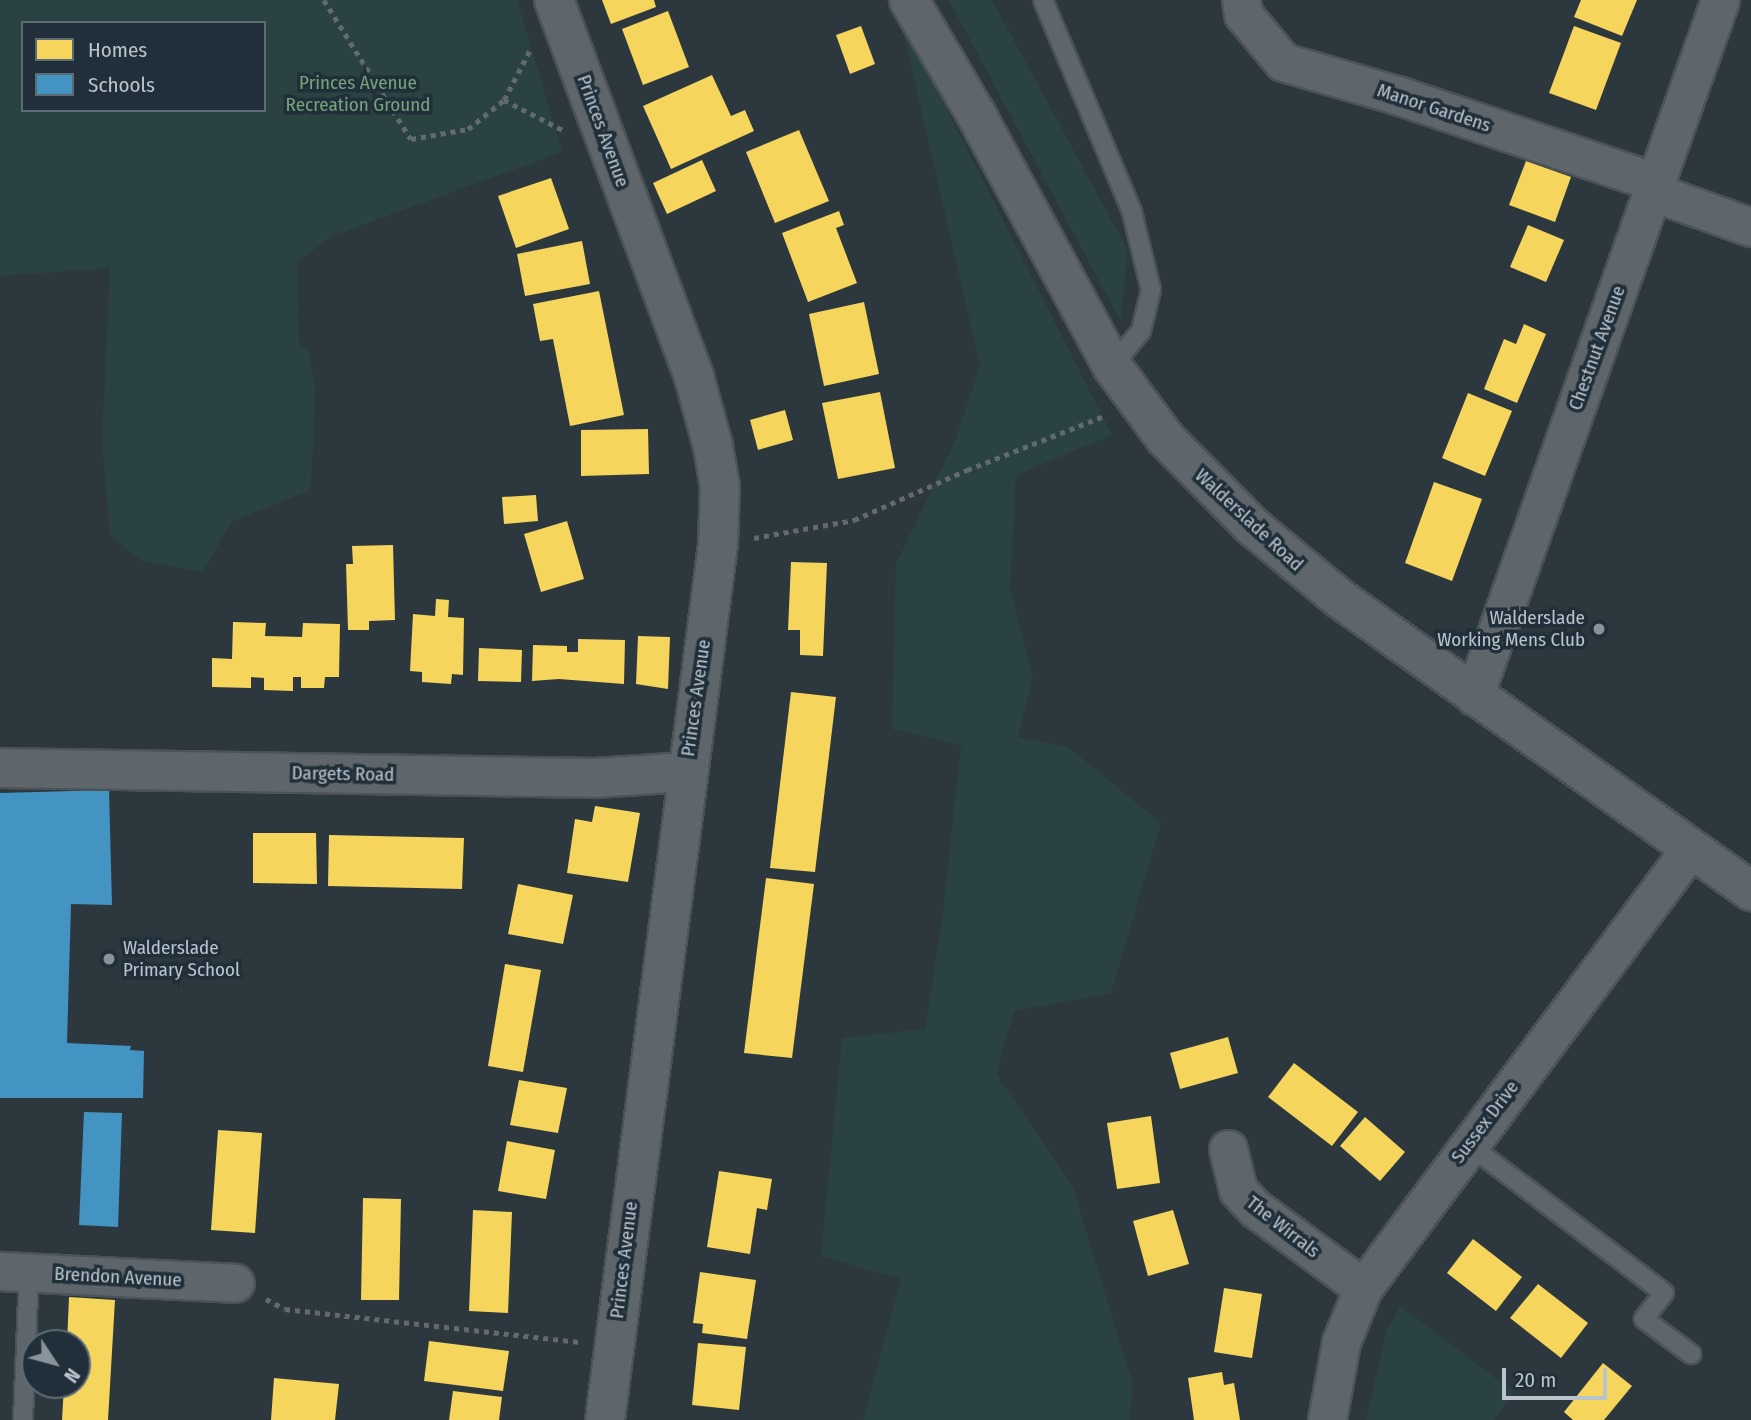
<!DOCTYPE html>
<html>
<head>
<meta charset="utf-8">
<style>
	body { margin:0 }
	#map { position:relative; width:1751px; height:1420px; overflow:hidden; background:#2d383e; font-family:"Fira Sans Condensed",sans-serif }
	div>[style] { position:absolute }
	.green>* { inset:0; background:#2a4342 }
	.homes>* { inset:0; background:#f6d55c }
	.schools>* { inset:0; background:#4393c3 }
	.path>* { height:4.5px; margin-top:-2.25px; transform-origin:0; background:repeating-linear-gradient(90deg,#626a6e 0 5px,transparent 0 10px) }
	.roads { filter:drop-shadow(2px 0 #4c5358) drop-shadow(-2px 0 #4c5358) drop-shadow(0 2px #4c5358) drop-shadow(0 -2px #4c5358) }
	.service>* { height:18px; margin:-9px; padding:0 9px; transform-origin:9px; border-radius:9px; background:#5e666b }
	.minor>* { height:37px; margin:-18.5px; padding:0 18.5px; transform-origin:18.5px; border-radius:18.5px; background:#5e666b }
	.tertiary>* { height:38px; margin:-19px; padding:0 19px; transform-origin:19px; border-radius:19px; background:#5e666b }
	.dots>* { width:19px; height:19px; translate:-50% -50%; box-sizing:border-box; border:4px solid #202f39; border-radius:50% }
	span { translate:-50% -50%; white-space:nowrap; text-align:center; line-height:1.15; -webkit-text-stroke:7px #202f39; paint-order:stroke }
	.park-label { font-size:19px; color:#77a37a }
	.street-label { font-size:19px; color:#b9c4cd }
	.poi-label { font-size:19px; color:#b9c4cd }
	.right { translate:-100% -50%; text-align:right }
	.left { translate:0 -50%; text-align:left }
	.legend { position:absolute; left:21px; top:21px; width:245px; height:91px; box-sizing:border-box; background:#202f39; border:2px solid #5d6b74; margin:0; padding:9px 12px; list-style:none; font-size:21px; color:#b9c4cd }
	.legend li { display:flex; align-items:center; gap:14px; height:35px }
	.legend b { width:35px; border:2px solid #5d6b74 }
	.north { position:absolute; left:21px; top:1329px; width:70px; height:70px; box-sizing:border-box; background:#202f39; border:2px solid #5d6b74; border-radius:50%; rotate:126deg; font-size:19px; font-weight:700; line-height:28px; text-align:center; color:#b9c4cd }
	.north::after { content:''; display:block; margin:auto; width:24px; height:32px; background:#88939b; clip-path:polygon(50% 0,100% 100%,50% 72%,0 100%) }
	.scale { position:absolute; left:1502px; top:1368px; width:105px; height:32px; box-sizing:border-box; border:4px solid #b9c4cd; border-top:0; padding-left:9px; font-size:21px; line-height:24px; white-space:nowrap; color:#b9c4cd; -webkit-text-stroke:5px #202f39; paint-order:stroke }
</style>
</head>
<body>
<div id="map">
	<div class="green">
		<div style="clip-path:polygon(evenodd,0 0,517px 0,562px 152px,332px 236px,297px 262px,299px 347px,308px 347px,315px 388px,311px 490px,232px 521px,203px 572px,142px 561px,110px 536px,102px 439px,110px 268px,0 276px,0 0,23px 23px,264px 23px,264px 110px,23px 110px,23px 23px)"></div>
		<div style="clip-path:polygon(949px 0,992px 0,1127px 249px,1121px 322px)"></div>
		<div style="clip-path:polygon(900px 17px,1112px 435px,1016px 475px,1010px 590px,1033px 677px,1018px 737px,1068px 747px,1161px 823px,1111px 993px,1014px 1011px,996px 1074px,1072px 1185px,1133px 1385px,1129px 1420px,863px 1420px,901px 1279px,821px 1256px,842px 1038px,925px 1029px,942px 921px,961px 745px,892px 729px,896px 564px,955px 441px,980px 366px)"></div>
		<div style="clip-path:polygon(1400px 1306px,1514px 1392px,1494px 1420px,1366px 1420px,1386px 1333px)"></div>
	</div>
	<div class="homes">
		<div style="clip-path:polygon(602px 0,654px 0,656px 7px,611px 24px)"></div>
		<div style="clip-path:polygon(1581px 0,1637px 0,1622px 36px,1574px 17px)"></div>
		<div style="clip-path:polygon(668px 11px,689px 67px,643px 85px,622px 29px)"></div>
		<div style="clip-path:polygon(861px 26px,875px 64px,850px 74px,836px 35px)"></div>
		<div style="clip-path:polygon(1574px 26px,1621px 43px,1596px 110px,1549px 93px)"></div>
		<div style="clip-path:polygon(712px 75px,731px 116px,745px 110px,754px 131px,671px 169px,643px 106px)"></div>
		<div style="clip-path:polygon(799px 130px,829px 201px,775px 223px,746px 152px)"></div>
		<div style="clip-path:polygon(702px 160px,716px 191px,667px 214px,653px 183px)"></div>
		<div style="clip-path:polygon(1526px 161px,1571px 177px,1555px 222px,1509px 205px)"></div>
		<div style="clip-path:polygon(551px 178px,569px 229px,516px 248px,498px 196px)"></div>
		<div style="clip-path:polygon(839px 211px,844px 225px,836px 228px,857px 283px,808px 302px,782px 233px)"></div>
		<div style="clip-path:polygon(1528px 225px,1564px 240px,1546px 282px,1510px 267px)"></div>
		<div style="clip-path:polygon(582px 241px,590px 284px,525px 296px,517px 254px)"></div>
		<div style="clip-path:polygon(599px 291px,624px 415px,570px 426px,553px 339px,540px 341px,533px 304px)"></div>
		<div style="clip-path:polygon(864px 302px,879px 374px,824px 386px,809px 314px)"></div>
		<div style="clip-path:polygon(1524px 324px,1546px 334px,1517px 403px,1484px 389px,1504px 339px,1516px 344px)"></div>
		<div style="clip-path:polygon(880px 392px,895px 468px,838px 479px,822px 403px)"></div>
		<div style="clip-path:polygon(1468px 393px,1512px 411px,1485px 476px,1442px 458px)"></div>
		<div style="clip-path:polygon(785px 410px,793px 440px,758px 450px,750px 420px)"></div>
		<div style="clip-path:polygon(648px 429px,649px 474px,581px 476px,581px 430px)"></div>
		<div style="clip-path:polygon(1434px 482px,1482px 499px,1452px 581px,1405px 563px)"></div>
		<div style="clip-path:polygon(536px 495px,538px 521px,504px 524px,502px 497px)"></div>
		<div style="clip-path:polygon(567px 521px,584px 579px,541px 592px,524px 534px)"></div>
		<div style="clip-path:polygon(393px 545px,395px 620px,369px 621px,369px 630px,348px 630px,346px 564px,353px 564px,352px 546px)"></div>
		<div style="clip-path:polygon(791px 562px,827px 563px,823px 656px,800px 655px,800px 630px,788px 630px)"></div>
		<div style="clip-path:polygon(436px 599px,449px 600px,448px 617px,464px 618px,463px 675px,452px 674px,451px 684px,422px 682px,422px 672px,410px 671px,413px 614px,435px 616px)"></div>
		<div style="clip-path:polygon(233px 622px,266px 623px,265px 636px,302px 637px,303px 623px,340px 624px,339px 677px,325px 677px,324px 688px,301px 688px,301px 677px,293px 677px,293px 691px,264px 690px,264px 678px,251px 677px,251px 688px,212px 687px,212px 658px,232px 659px)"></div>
		<div style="clip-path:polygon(638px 636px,670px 637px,668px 689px,636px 684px)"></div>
		<div style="clip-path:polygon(578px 639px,625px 640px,624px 684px,559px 679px,532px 681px,533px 645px,567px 646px,567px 652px,578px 652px)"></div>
		<div style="clip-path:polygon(479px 648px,522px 650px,521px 682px,478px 681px)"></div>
		<div style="clip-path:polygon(791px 692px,836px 697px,815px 872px,770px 868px)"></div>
		<div style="clip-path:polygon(595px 806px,640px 813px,628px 882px,567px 873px,575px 819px,592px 822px)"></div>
		<div style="clip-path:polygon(253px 833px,316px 833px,317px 884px,253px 883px)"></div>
		<div style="clip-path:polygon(329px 835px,464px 838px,462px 889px,328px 886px)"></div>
		<div style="clip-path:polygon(766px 878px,814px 884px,792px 1058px,744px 1053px)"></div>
		<div style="clip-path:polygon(518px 884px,573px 895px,563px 944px,508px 934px)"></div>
		<div style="clip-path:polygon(505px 964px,541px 970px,523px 1072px,488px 1066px)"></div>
		<div style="clip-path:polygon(1228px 1037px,1238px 1073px,1180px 1089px,1170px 1053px)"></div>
		<div style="clip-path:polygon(1294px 1063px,1358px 1112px,1332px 1146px,1268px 1097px)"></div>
		<div style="clip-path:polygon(519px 1080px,567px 1088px,558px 1133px,510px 1125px)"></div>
		<div style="clip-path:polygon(1151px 1116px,1160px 1183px,1117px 1189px,1107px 1123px)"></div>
		<div style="clip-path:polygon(1365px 1117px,1405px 1152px,1380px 1181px,1340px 1146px)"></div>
		<div style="clip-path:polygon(218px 1130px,262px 1133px,255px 1233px,211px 1230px)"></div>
		<div style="clip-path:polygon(507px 1141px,555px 1150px,546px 1199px,498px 1191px)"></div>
		<div style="clip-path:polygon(719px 1171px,772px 1179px,767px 1210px,757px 1208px,750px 1254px,707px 1247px)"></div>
		<div style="clip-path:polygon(363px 1198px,401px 1199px,399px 1300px,361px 1300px)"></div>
		<div style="clip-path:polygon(473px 1210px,512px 1212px,508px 1313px,469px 1311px)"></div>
		<div style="clip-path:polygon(1173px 1210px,1189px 1264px,1148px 1276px,1133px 1221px)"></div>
		<div style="clip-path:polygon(1473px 1239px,1522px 1277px,1496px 1311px,1447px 1273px)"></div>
		<div style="clip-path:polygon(700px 1272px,756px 1280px,747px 1339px,702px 1333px,703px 1324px,693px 1323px)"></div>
		<div style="clip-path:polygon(1538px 1284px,1588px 1323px,1561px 1358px,1510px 1318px)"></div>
		<div style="clip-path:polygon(1224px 1288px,1262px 1294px,1252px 1358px,1214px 1352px)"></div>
		<div style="clip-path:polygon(69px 1297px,115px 1300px,108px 1420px,62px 1420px,64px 1385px,77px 1385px,77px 1343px,67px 1343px)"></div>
		<div style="clip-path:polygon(429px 1341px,509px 1351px,503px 1391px,424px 1381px)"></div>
		<div style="clip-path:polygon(698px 1343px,746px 1347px,739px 1410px,692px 1405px)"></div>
		<div style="clip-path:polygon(1603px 1363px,1632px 1386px,1604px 1420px,1573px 1420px,1564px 1412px)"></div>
		<div style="clip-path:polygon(1222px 1372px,1224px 1385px,1234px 1383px,1240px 1420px,1194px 1420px,1188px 1378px)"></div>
		<div style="clip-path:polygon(274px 1378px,339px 1384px,335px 1420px,271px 1420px)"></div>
		<div style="clip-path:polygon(453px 1391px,502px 1397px,499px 1420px,449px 1420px)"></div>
	</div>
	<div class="schools">
		<div style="clip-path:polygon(109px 790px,112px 905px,71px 904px,67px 1043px,131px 1046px,130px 1050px,144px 1051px,143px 1098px,0 1098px,0 793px)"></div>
		<div style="clip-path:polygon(84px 1112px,122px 1113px,118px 1227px,79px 1225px)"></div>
	</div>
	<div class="path">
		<div style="left:324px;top:0;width:164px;rotate:58deg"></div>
		<div style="left:411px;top:139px;width:58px;rotate:-10deg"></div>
		<div style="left:468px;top:129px;width:46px;rotate:-38.9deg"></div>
		<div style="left:504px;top:100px;width:59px;rotate:-62.6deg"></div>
		<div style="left:504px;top:100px;width:66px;rotate:27deg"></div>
		<div style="left:754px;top:538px;width:102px;rotate:-10.2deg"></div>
		<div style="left:854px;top:520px;width:124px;rotate:-23.9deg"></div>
		<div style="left:967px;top:470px;width:147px;rotate:-21.5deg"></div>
		<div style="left:266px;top:1299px;width:21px;rotate:28deg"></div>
		<div style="left:285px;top:1309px;width:295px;rotate:6.4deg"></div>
	</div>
	<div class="roads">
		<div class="service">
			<div style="left:1043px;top:0;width:230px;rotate:67.2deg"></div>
			<div style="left:1132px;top:212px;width:80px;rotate:76.3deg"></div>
			<div style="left:1151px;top:290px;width:42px;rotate:103.7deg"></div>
			<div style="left:1141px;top:331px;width:45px;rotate:129.6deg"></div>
			<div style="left:1468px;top:1144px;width:246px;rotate:37.2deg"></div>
			<div style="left:1664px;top:1293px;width:33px;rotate:128deg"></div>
			<div style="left:1644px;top:1319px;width:59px;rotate:36.7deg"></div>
			<div style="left:23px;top:1420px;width:147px;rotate:-87.7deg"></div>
		</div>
		<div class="minor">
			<div style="left:1241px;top:0;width:14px;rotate:82deg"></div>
			<div style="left:1243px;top:14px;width:62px;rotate:50.2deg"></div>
			<div style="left:1283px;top:62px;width:122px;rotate:16.2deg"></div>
			<div style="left:1400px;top:96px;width:270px;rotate:18.6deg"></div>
			<div style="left:1653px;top:192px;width:104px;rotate:19.7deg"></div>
			<div style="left:1474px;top:696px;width:738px;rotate:-70.53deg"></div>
			<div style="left:1228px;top:1149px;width:42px;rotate:76.3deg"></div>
			<div style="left:1238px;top:1190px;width:26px;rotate:47deg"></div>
			<div style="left:1256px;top:1209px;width:133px;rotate:36.4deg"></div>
			<div style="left:0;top:1271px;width:235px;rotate:2.9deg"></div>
			<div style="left:1327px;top:1420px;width:79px;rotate:-79.8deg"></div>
			<div style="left:1341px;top:1342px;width:58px;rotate:-67.8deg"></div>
			<div style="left:1363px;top:1288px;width:549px;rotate:-53.3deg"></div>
		</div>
		<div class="tertiary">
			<div style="left:554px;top:0;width:402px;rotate:69.6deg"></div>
			<div style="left:694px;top:377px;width:72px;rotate:74.6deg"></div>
			<div style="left:713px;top:446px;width:42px;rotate:80.3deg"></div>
			<div style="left:720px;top:487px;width:57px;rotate:92deg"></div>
			<div style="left:718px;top:544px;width:883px;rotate:97.35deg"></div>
			<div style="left:909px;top:0;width:134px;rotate:59.6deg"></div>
			<div style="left:977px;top:116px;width:284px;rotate:61.6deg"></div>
			<div style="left:1112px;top:366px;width:89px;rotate:53.6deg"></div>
			<div style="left:1165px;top:438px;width:124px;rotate:45.3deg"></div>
			<div style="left:1252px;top:526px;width:113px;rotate:39.6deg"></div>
			<div style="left:1339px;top:598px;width:506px;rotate:35.42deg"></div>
			<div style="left:0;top:768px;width:595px;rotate:0.96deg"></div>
			<div style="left:595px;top:778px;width:91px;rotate:-3.8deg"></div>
		</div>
	</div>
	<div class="dots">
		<div style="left:1599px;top:629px;background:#88939b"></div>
		<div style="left:109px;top:959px;background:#88939b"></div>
	</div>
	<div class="park-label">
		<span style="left:358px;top:94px">Princes Avenue<br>Recreation Ground</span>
	</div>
	<div class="street-label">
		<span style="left:1434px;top:108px;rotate:18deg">Manor Gardens</span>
		<span style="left:603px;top:131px;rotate:70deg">Princes Avenue</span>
		<span style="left:1597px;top:348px;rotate:-70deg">Chestnut Avenue</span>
		<span style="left:1249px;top:520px;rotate:43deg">Walderslade Road</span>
		<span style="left:696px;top:698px;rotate:-82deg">Princes Avenue</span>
		<span style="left:343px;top:774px;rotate:1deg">Dargets Road</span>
		<span style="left:1485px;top:1122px;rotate:-53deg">Sussex Drive</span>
		<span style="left:1283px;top:1227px;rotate:38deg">The Wirrals</span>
		<span style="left:624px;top:1260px;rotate:-83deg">Princes Avenue</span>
		<span style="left:118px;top:1277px;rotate:3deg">Brendon Avenue</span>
	</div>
	<div class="poi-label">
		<span class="right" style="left:1585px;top:629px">Walderslade<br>Working Mens Club</span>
		<span class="left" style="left:123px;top:959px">Walderslade<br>Primary School</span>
	</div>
	<ul class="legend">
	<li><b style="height:19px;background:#f6d55c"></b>Homes</li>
	<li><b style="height:19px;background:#4393c3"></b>Schools</li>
	</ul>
	<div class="north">N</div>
	<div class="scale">20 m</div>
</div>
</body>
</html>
